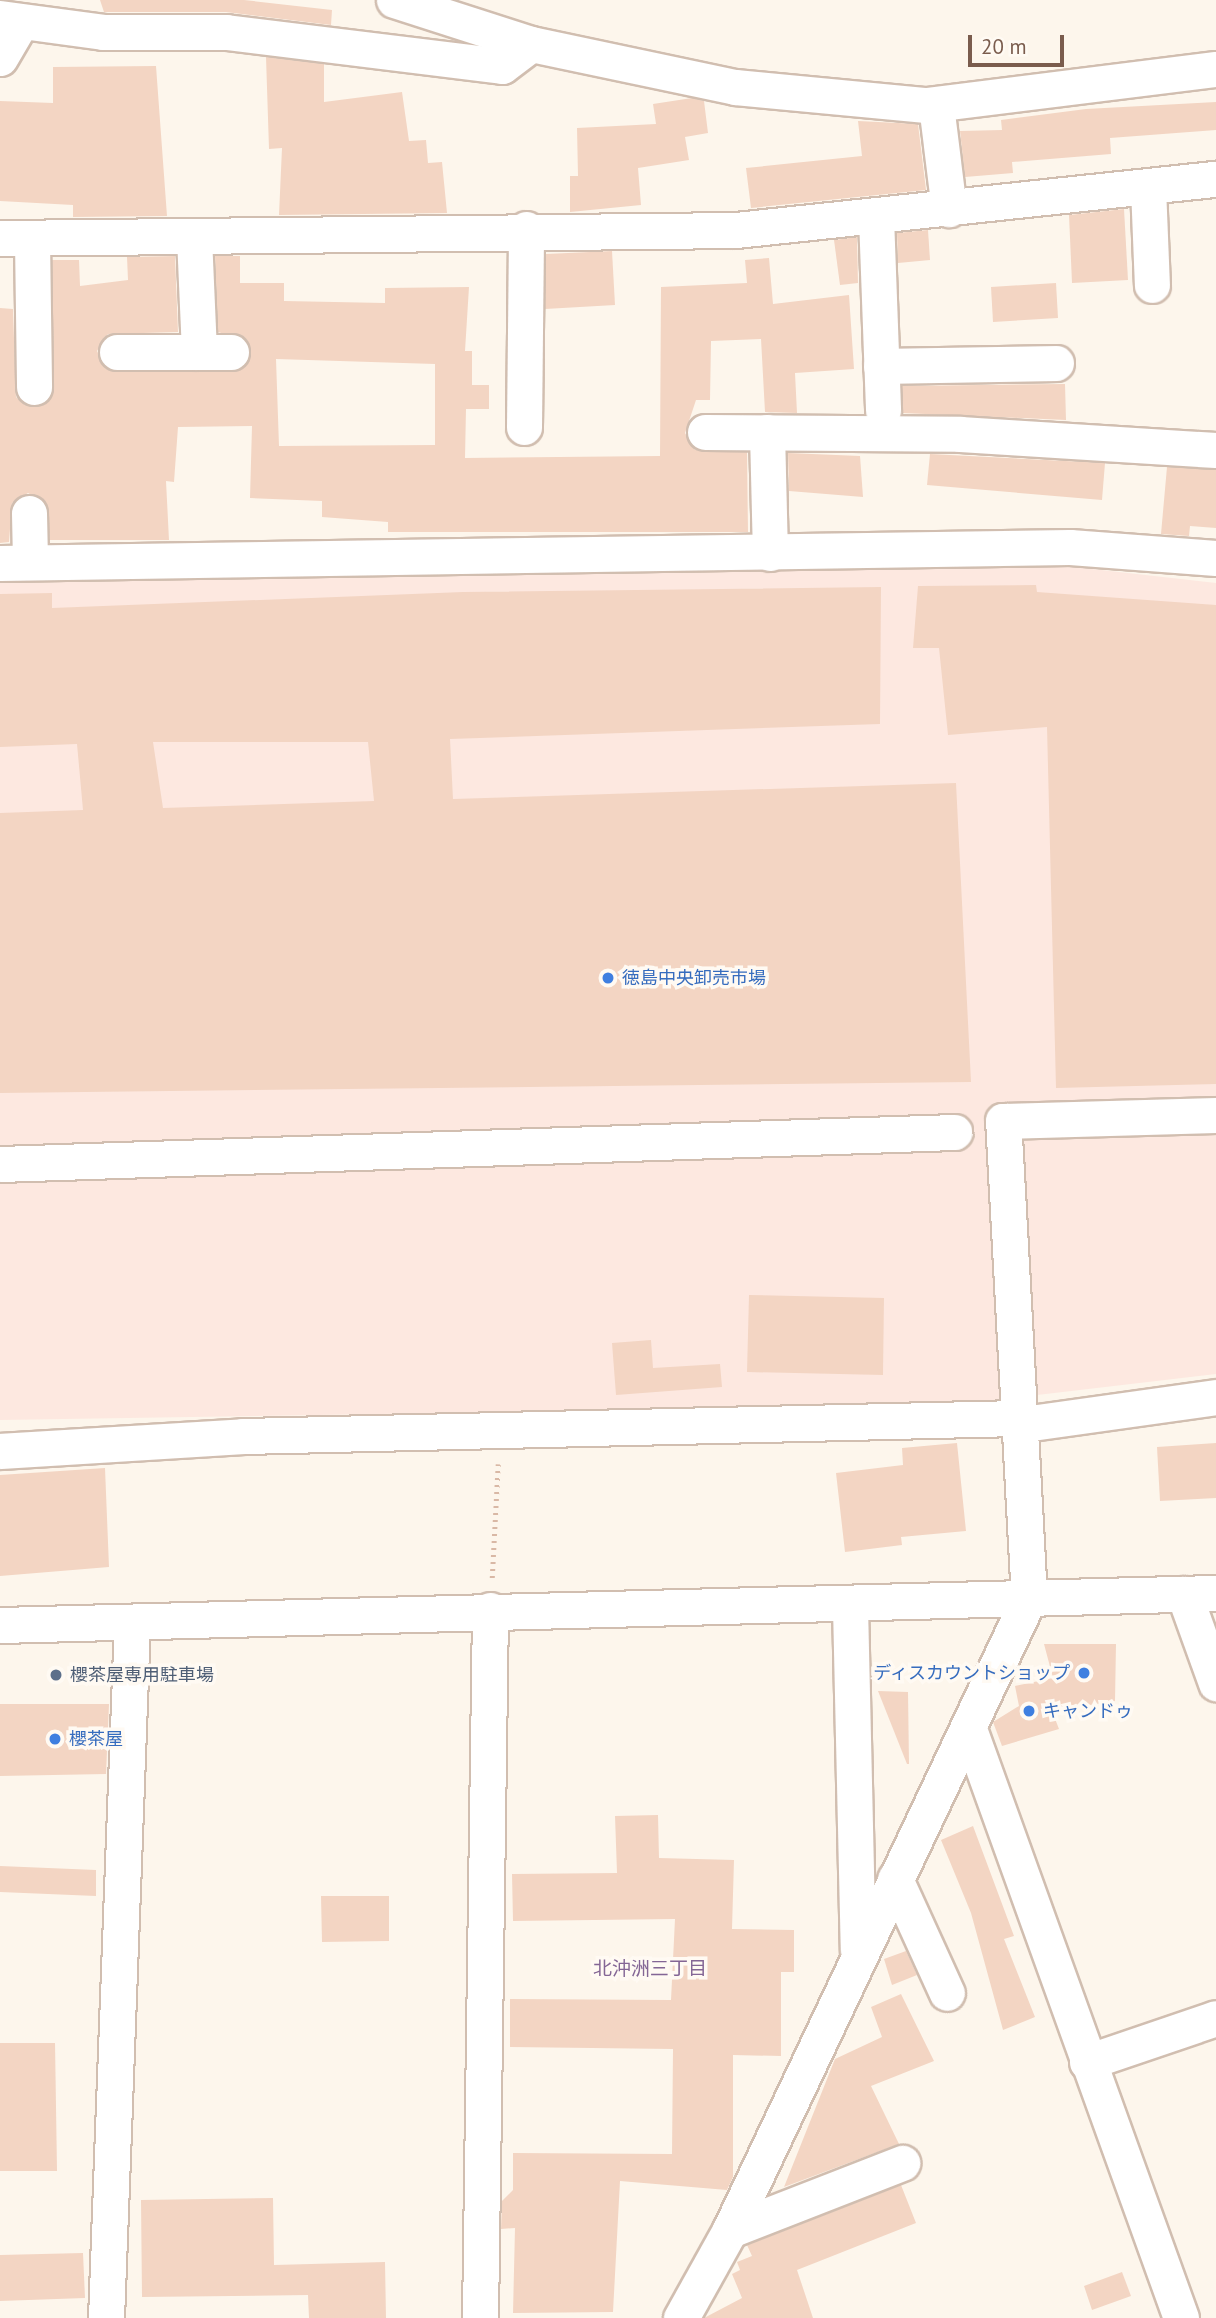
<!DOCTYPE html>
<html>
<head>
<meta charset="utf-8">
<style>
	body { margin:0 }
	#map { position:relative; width:1216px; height:2318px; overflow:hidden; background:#fdf6ec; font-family:"PT Sans","Noto Sans JP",sans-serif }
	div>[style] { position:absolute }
	.commercial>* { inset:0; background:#fde8e0 }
	.building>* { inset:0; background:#f3d5c3 }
	.path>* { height:4.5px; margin-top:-2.25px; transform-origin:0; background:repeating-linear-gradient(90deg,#d9b8a5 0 2px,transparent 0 7px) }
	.roads { filter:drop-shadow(2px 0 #d1beb0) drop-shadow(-2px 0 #d1beb0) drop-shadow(0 2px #d1beb0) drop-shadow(0 -2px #d1beb0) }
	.minor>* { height:35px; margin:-17.5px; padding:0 17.5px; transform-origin:17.5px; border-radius:17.5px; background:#fff }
	.dots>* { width:19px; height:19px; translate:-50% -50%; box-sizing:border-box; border:4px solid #fffaf3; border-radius:50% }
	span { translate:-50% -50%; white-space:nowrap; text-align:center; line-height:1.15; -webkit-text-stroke:7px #fffaf3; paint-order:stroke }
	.shop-label { font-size:18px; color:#366cbe }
	.left { translate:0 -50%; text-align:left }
	.right { translate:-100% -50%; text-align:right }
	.service-label { font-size:18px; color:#4e5e75 }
	.neighbourhood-label { font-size:19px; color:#846695 }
	.scale { position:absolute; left:968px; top:35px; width:96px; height:32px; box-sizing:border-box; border:4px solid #7a5c4d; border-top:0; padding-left:9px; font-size:21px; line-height:24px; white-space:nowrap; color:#7a5c4d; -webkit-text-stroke:5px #fffaf3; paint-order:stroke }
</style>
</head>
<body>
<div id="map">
	<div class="commercial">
		<div style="clip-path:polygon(1057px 565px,1216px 583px,1216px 1374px,952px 1405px,0 1420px,0 583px)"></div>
	</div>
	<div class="building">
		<div style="clip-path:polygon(100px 0,244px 0,332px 10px,331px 25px,226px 12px,104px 12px)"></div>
		<div style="clip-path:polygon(266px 57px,324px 64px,324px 102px,402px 92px,409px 141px,426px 140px,428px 163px,442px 162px,447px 213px,279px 215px,282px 148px,269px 149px)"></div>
		<div style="clip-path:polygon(156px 66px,167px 216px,73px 217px,73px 205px,0 201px,0 101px,53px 103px,53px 67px)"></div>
		<div style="clip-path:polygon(692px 98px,704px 101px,708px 133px,685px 137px,689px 160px,638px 168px,641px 205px,570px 212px,570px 176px,578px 176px,577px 128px,656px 124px,653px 104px)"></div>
		<div style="clip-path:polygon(1216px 102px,1216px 130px,1110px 138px,1111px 154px,1012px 162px,1013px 173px,965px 177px,960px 131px,1002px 130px,1001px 120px,1086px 109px)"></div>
		<div style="clip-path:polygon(858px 121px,918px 124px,926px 190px,751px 208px,746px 168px,862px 156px)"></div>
		<div style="clip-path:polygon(1124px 209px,1128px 280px,1072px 283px,1069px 215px)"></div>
		<div style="clip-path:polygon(928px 230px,930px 260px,898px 263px,897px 233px)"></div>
		<div style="clip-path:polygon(857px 237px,858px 283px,840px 285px,834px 240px)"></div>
		<div style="clip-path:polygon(612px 251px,615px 305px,545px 309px,546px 254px)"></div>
		<div style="clip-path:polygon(evenodd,175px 256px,178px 332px,108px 334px,97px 351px,106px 369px,231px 372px,248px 363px,248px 341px,218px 332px,215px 256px,240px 256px,240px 283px,284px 283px,284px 301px,385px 303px,385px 288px,469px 287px,465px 351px,472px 351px,472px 385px,489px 385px,489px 409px,466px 409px,465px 458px,660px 456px,661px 287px,747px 283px,745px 260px,769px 258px,773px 304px,849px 295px,854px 369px,795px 373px,797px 413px,765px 412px,761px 339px,711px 341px,710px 400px,696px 400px,685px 433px,695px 450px,747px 452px,748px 532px,388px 532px,388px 522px,322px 517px,322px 501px,250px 498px,252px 426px,178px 427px,174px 482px,166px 481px,169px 540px,50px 540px,46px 503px,28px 493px,12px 503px,9px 542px,0 543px,0 308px,13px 309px,16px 397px,25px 405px,44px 405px,54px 387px,52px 260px,79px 260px,80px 286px,128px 280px,127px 257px,175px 256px,276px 359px,435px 364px,435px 445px,279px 446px,276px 359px)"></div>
		<div style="clip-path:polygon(1056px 283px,1058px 318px,993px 322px,991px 287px)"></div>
		<div style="clip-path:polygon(1065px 384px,1066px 420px,902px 413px,902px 386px)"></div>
		<div style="clip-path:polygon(788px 453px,860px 456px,863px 497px,789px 491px)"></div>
		<div style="clip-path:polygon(930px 454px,1105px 463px,1102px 500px,927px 485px)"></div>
		<div style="clip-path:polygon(1167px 467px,1216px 470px,1216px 528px,1190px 526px,1189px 536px,1161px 534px)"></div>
		<div style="clip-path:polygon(1036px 585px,1037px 592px,1216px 605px,1216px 1084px,1056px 1088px,1047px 727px,948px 735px,939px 648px,913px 648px,918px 586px)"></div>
		<div style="clip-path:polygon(evenodd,881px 587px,880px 724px,450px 739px,453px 799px,956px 783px,971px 1082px,0 1093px,0 813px,83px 810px,77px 744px,0 747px,0 594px,52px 593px,52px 608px,463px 592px,881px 587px,153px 742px,368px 742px,374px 801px,163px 808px,153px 742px)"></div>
		<div style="clip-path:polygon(749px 1295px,884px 1298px,883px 1375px,747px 1372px)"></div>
		<div style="clip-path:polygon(651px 1340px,653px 1368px,720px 1364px,722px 1387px,616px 1395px,612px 1343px)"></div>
		<div style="clip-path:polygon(957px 1443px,966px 1531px,901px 1537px,902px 1545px,845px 1552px,836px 1473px,903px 1465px,902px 1448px)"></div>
		<div style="clip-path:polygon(1216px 1443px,1216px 1498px,1160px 1501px,1157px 1447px)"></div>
		<div style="clip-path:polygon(105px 1468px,109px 1567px,0 1576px,0 1475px)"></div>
		<div style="clip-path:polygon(1044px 1644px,1116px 1644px,1115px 1701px,1052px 1711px,1059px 1729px,1002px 1746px,993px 1722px,1019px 1706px,1015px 1686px,1053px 1678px)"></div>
		<div style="clip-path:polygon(878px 1691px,908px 1692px,909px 1764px,907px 1764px)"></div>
		<div style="clip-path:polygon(0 1704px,109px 1704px,106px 1774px,0 1776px)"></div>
		<div style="clip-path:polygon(658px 1815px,659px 1858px,734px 1860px,732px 1929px,794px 1930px,794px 1972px,781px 1972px,781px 2056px,733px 2055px,733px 2177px,727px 2190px,620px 2181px,613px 2312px,513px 2313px,515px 2228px,501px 2229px,502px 2201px,513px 2190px,513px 2153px,672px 2154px,673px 2049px,510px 2047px,510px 1999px,671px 2000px,675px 1919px,513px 1921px,512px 1874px,617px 1873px,615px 1816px)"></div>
		<div style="clip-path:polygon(973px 1826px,1014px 1936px,1004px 1939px,1035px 2017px,1003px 2030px,971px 1913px,941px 1840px)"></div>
		<div style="clip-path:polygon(0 1866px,96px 1870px,96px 1896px,0 1892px)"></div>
		<div style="clip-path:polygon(321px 1896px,389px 1896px,389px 1941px,322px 1942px)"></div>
		<div style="clip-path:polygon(906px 1951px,917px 1975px,892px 1985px,884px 1959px)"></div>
		<div style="clip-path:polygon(901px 1994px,934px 2061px,871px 2086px,899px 2144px,784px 2187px,835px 2059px,882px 2037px,871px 2007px)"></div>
		<div style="clip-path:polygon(0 2043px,55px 2043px,57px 2171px,0 2171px)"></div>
		<div style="clip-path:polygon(901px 2185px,916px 2223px,797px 2270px,813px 2318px,704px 2318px,742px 2298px,732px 2274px,740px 2270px,737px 2262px,752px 2256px,747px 2245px)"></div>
		<div style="clip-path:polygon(273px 2198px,274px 2265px,385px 2262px,386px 2318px,309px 2318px,308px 2295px,142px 2297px,141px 2200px)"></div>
		<div style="clip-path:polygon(83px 2253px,85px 2298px,0 2301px,0 2255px)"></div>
		<div style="clip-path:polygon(1122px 2272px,1131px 2296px,1092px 2310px,1084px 2286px)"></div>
	</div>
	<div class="path">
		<div style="left:492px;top:1578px;width:114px;rotate:-87deg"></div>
	</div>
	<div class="roads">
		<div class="minor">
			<div style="left:394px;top:0;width:144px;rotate:17.8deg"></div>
			<div style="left:531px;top:44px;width:208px;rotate:11.9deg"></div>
			<div style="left:735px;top:87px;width:192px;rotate:5.4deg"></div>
			<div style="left:926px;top:105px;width:292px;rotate:-7.1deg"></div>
			<div style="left:0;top:18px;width:104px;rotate:7.7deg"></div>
			<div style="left:103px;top:32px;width:123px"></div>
			<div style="left:226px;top:32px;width:278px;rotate:7deg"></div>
			<div style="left:502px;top:66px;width:36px;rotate:-37deg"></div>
			<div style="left:0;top:58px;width:42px;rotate:-59.7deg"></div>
			<div style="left:936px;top:105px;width:105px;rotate:82.9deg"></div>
			<div style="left:1148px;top:187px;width:98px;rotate:87.7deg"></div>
			<div style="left:876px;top:217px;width:193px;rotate:87.9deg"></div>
			<div style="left:194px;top:237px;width:115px;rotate:87.5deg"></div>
			<div style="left:0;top:238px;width:736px;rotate:-0.62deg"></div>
			<div style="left:736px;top:230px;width:483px;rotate:-6.1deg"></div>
			<div style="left:32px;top:240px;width:147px;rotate:89.2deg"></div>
			<div style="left:117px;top:352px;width:114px"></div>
			<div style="left:881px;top:366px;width:175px;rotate:-1deg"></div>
			<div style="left:524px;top:427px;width:198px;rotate:-89.4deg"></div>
			<div style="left:705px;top:432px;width:255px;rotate:0.4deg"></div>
			<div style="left:960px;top:434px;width:256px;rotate:3.6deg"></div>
			<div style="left:767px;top:432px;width:121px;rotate:88.6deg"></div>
			<div style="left:29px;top:513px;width:49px;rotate:88.8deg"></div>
			<div style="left:0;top:563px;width:1070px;rotate:-0.86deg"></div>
			<div style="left:1070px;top:547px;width:146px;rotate:4.3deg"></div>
			<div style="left:0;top:1164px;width:955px;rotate:-1.92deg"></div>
			<div style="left:1017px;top:1425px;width:201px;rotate:-8deg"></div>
			<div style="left:0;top:1451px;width:243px;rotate:-3.5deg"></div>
			<div style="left:243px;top:1436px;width:774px;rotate:-1.33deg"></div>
			<div style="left:1184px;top:1594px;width:95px;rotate:70.2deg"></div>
			<div style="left:850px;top:1606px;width:343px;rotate:88.7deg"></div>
			<div style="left:0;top:1625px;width:1216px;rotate:-1.51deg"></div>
			<div style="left:969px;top:1729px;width:626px;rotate:70.2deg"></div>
			<div style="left:895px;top:1879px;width:125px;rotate:65.5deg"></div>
			<div style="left:1087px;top:2062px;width:136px;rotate:-18.8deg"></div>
			<div style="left:730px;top:2230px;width:185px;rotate:-21.3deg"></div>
			<div style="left:106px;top:2318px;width:696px;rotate:-87.86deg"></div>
			<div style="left:480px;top:2318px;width:708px;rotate:-89.19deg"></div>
			<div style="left:681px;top:2318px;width:101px;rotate:-60.9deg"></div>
			<div style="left:730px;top:2230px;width:699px;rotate:-64.68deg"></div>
			<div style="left:1029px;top:1598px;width:478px;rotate:-93.1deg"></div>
			<div style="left:1003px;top:1121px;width:213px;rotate:-1.6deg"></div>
		</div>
	</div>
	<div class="dots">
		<div style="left:608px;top:978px;background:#3f7fe0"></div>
		<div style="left:1084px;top:1673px;background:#3f7fe0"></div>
		<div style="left:56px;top:1675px;background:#5c6f8a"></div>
		<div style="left:1029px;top:1711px;background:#3f7fe0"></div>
		<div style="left:55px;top:1739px;background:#3f7fe0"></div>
	</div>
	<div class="shop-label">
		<span class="left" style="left:622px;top:978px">徳島中央卸売市場</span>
		<span class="right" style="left:1070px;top:1673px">ディスカウントショップ</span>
		<span class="left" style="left:1043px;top:1711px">キャンドゥ</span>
		<span class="left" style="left:69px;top:1739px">櫻茶屋</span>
	</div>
	<div class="service-label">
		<span class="left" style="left:70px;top:1675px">櫻茶屋専用駐車場</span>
	</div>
	<div class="neighbourhood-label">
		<span style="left:650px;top:1969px">北沖洲三丁目</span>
	</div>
	<div class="scale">20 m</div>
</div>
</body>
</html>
